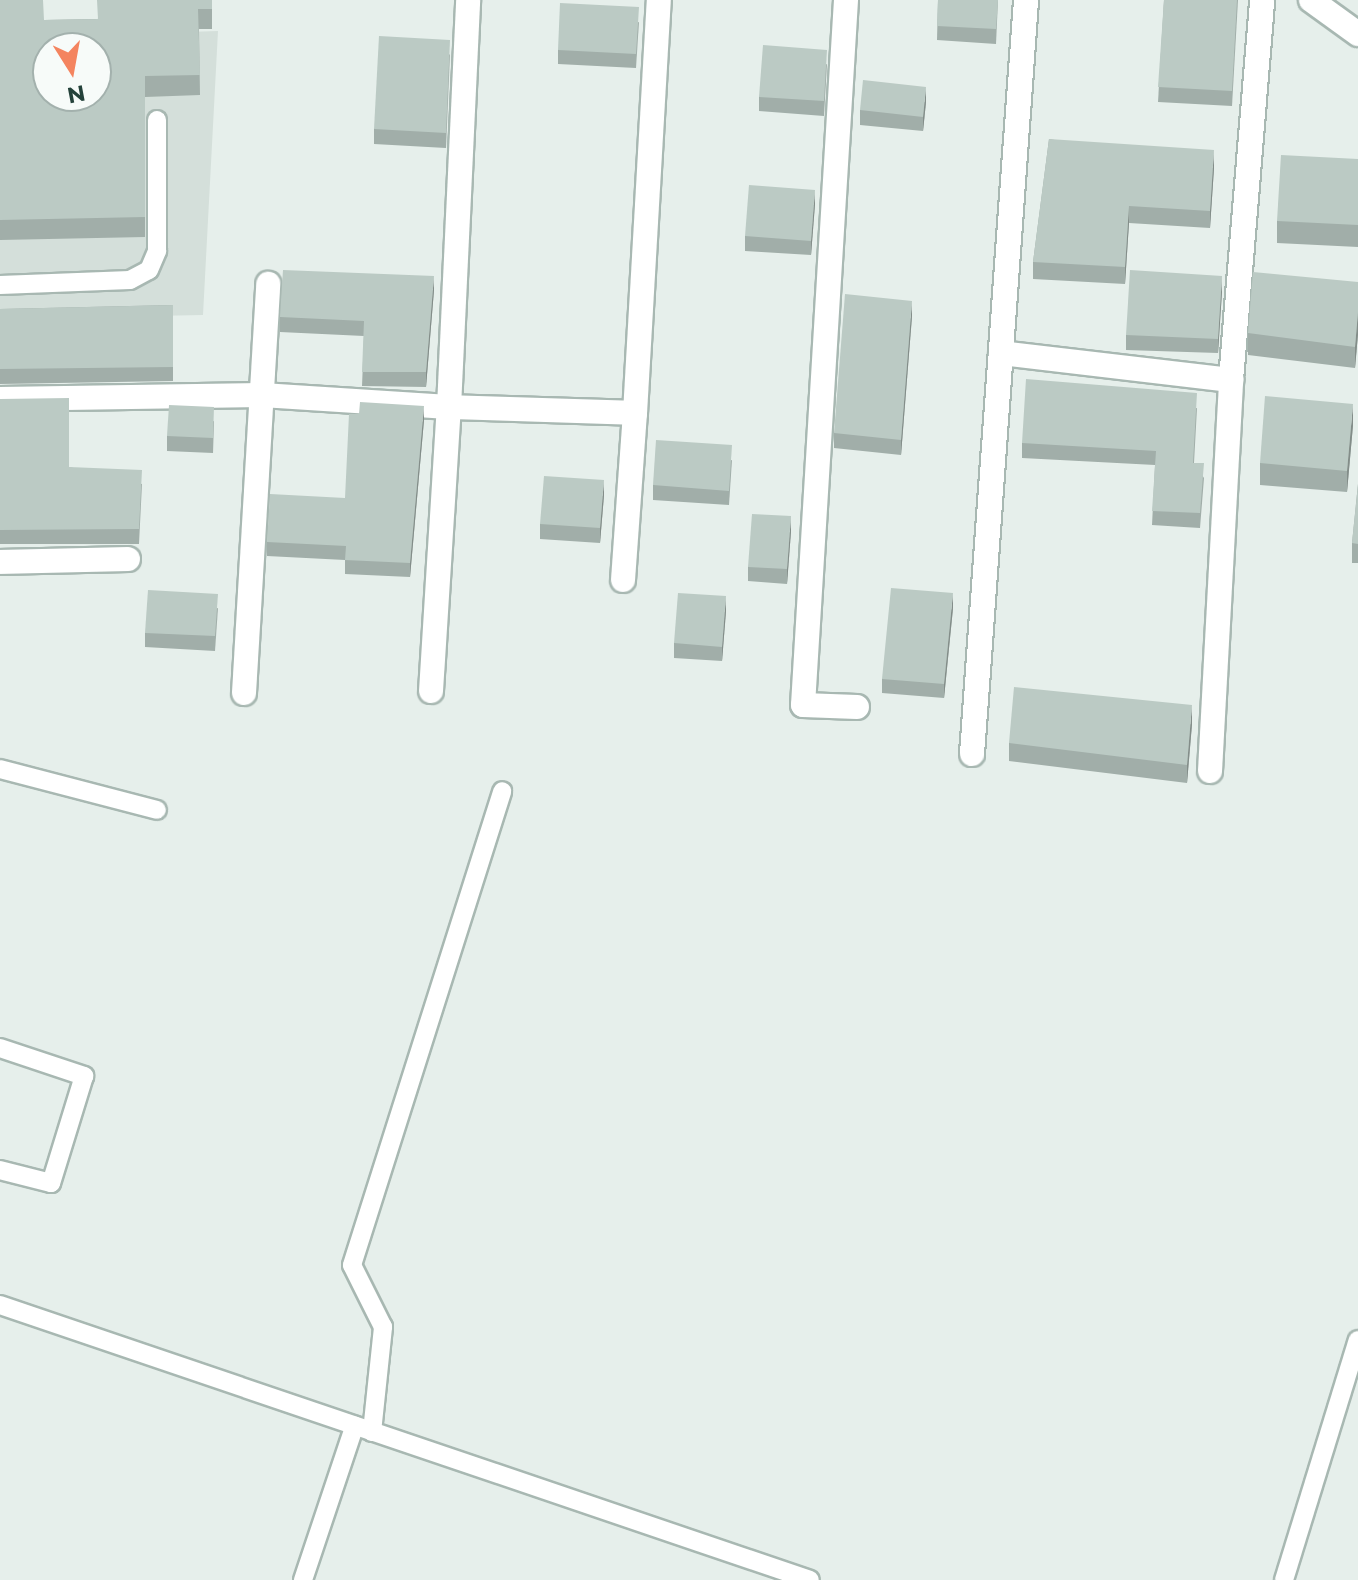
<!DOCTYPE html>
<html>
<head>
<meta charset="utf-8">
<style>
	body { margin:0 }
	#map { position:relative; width:1358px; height:1580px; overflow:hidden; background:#e6efeb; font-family:Montserrat,sans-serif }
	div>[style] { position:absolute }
	.built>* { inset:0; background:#d4dfda }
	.roads { filter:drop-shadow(2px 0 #a8b8b2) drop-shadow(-2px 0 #a8b8b2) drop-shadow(0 2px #a8b8b2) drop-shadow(0 -2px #a8b8b2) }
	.service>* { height:18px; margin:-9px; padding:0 9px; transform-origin:9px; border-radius:9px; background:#fff }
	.minor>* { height:24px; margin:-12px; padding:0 12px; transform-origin:12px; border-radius:12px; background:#fff }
	.wall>* { inset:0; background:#a1aea9 }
	.shaded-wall>* { inset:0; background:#838d89 }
	.building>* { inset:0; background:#bbcac4 }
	span { translate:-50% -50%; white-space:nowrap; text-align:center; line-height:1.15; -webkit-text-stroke:6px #f7fbf9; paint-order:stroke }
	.north { position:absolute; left:32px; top:32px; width:80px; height:80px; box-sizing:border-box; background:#f7fbf9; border:2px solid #a3b1ad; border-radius:50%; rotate:169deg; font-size:22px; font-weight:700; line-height:32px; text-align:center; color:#24423a }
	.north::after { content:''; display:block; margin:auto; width:28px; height:36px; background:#f4845f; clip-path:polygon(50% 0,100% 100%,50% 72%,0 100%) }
</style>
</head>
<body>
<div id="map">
	<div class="built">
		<div style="clip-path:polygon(evenodd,218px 31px,203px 315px,0 319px,0 38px,218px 31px,48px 48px,96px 48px,96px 96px,48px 96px,48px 48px)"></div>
	</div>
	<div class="roads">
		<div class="service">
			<div style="left:0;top:285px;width:130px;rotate:-2.2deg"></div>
			<div style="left:130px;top:280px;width:21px;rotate:-28deg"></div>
			<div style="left:149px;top:270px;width:21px;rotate:-67deg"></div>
			<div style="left:157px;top:251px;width:131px;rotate:-90deg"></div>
			<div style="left:0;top:769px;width:162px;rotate:14.6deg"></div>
			<div style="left:0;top:1048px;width:89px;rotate:18.4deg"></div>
			<div style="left:84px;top:1076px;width:112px;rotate:107.1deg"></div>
			<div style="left:51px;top:1183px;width:53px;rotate:-165.7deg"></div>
			<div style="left:0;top:1305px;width:855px;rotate:18.75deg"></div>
			<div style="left:372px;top:1432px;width:106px;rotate:-84deg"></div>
			<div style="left:383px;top:1327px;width:69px;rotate:-116.6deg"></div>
			<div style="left:352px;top:1265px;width:497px;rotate:-72.4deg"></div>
			<div style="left:303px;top:1580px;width:163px;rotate:-71.5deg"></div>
			<div style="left:1284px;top:1580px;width:251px;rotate:-72.9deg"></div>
		</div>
		<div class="minor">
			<div style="left:846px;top:0;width:706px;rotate:93.49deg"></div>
			<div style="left:803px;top:705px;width:54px;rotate:2.1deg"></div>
			<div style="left:1311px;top:0;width:58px;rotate:35.9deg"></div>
			<div style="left:1001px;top:353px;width:232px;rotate:6.7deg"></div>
			<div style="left:1231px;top:380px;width:381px;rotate:-85.3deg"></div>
			<div style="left:0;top:399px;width:262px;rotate:-0.9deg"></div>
			<div style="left:262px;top:395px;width:187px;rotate:3.7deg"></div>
			<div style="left:449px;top:407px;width:407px;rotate:-87.3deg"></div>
			<div style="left:0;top:562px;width:128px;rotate:-1.3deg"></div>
			<div style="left:623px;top:580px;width:167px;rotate:-85.9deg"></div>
			<div style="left:431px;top:691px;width:285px;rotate:-86.4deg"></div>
			<div style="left:449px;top:407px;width:186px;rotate:1.8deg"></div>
			<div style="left:635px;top:413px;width:414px;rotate:-86.7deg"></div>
			<div style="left:244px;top:693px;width:410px;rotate:-86.6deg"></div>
			<div style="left:972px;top:754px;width:756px;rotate:-85.9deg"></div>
			<div style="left:1210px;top:771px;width:392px;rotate:-86.9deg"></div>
		</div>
	</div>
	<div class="wall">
		<div style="clip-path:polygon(0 0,44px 20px,97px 19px,212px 0,212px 29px,199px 29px,200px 95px,145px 97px,145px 237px,0 240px)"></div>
		<div style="clip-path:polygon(938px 0,998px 0,996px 44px,937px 40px)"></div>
		<div style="clip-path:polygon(1164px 0,1238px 0,1232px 106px,1158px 102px)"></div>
		<div style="clip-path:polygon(639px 22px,636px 68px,558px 64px,558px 50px)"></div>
		<div style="clip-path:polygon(450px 54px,446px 148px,374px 144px,374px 129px)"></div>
		<div style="clip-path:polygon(827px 64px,824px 116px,759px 111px,759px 97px)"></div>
		<div style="clip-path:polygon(926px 102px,923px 131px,860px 125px,860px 110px)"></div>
		<div style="clip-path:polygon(1049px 139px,1214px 168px,1210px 228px,1129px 223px,1125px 284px,1033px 279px,1033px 262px)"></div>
		<div style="clip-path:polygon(1358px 159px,1358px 247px,1277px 243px,1277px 221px)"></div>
		<div style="clip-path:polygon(815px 204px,811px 255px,745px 251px,745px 236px)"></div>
		<div style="clip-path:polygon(1358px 282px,1358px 334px,1355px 368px,1248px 355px,1248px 333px)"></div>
		<div style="clip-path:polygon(434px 290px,426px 387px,362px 386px,364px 336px,280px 332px,280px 317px)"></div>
		<div style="clip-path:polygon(1222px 291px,1218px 353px,1126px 350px,1126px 335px)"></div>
		<div style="clip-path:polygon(173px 305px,173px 381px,0 384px,0 309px)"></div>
		<div style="clip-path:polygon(912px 316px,901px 455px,834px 448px,834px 433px)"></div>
		<div style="clip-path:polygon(0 399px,69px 467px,142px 484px,139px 544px,0 544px)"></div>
		<div style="clip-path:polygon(1197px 408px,1194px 463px,1204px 478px,1200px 528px,1152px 525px,1155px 465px,1022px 458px,1022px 443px)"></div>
		<div style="clip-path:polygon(424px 420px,410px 577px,345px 574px,345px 560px,267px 556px,267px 542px,345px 498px)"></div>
		<div style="clip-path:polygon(214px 421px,213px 453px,167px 451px,167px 436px)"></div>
		<div style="clip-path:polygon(1353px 425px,1347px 492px,1260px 485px,1260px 463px)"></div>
		<div style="clip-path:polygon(732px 460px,729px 505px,653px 500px,653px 485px)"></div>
		<div style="clip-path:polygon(1358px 484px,1358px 563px,1352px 563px,1352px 543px)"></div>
		<div style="clip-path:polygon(604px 495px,600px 543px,540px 539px,540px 524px)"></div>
		<div style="clip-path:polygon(791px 531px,787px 584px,748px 581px,748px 567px)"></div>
		<div style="clip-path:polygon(218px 608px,215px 651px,145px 647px,145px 633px)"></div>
		<div style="clip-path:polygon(953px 608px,944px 698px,882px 693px,882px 679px)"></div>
		<div style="clip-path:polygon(726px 611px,722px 661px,674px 658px,674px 643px)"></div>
		<div style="clip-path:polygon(1192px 724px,1187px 783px,1009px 761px,1009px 743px)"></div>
	</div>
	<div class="shaded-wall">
		<div style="clip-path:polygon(926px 87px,926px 102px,923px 131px,923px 117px)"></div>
		<div style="clip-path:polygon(1214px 150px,1214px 168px,1210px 228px,1210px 211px)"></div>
		<div style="clip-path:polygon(815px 190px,815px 204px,811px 255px,811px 241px)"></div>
		<div style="clip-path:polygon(1129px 206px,1129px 223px,1125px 284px,1125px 267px)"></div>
		<div style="clip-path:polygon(434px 276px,434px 290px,426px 387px,426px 372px)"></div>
		<div style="clip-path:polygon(1222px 276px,1222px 291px,1218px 353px,1218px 339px)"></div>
		<div style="clip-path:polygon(912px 301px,912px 316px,901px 455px,901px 440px)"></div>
		<div style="clip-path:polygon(1358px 312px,1358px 334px,1355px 368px,1355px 347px)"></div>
		<div style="clip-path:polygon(1353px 404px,1353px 425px,1347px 492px,1347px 471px)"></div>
		<div style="clip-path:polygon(424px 406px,424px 420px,410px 577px,410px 563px)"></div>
		<div style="clip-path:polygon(604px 480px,604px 495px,600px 543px,600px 528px)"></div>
		<div style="clip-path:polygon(791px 516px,791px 531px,787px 584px,787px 569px)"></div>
		<div style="clip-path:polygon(953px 593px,953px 608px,944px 698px,944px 684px)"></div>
		<div style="clip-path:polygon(726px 596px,726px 611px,722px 661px,722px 647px)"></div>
		<div style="clip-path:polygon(1192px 705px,1192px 724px,1187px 783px,1187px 765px)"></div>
	</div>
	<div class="building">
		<div style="clip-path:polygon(evenodd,0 0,43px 0,44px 20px,98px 19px,97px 0,212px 0,212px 9px,198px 9px,200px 75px,145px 76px,145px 217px,0 220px,0 0,48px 48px,96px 48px,96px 96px,48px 96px,48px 48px)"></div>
		<div style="clip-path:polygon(938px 0,998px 0,996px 29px,937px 26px)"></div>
		<div style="clip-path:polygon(1164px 0,1237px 0,1232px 91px,1158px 87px)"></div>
		<div style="clip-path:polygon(560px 3px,639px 7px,636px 54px,558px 50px)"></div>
		<div style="clip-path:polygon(379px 36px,450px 40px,446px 133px,374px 129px)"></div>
		<div style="clip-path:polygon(763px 45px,827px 50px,824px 101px,759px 97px)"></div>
		<div style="clip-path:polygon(863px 80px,926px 87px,923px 117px,860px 110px)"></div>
		<div style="clip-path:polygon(1049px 139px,1214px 150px,1210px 211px,1129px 206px,1125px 267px,1033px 262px)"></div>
		<div style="clip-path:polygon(1281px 155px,1358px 159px,1358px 225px,1277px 221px)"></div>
		<div style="clip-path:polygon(749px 185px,815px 190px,811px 241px,745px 236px)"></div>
		<div style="clip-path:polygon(283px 270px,434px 276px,426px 372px,362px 372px,364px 321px,280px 317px)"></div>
		<div style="clip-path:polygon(1130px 270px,1222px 276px,1218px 339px,1126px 335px)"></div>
		<div style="clip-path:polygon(1253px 272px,1358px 282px,1358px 312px,1355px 347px,1248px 333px)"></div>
		<div style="clip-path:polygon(845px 294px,912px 301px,901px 440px,834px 433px)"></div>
		<div style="clip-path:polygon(173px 305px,173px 367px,0 369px,0 309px)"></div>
		<div style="clip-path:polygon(1026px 379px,1197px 393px,1193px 463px,1204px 463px,1200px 513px,1152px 511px,1156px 451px,1022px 443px)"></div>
		<div style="clip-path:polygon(1265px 396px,1353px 404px,1347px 471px,1260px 463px)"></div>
		<div style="clip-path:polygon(69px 398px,69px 467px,142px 470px,139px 529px,0 530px,0 399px)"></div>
		<div style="clip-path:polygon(360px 402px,424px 406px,410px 563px,345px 560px,346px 546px,267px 542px,270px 494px,345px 498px,349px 414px,359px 414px)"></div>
		<div style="clip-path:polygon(169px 405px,214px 407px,213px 438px,167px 436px)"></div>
		<div style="clip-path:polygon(656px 440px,732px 445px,729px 491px,653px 485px)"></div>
		<div style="clip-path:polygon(544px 476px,604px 480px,600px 528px,540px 524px)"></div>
		<div style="clip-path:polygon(1358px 484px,1358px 544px,1352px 543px)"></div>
		<div style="clip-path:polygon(752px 514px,791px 516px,787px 569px,748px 567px)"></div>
		<div style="clip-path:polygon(891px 588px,953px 593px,944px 684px,882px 679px)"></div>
		<div style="clip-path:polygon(148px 590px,218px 594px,215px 636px,145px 633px)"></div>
		<div style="clip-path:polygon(678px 593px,726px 596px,722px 647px,674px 643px)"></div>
		<div style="clip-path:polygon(1014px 687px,1192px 705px,1187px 765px,1009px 743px)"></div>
	</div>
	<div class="north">N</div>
</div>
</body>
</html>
